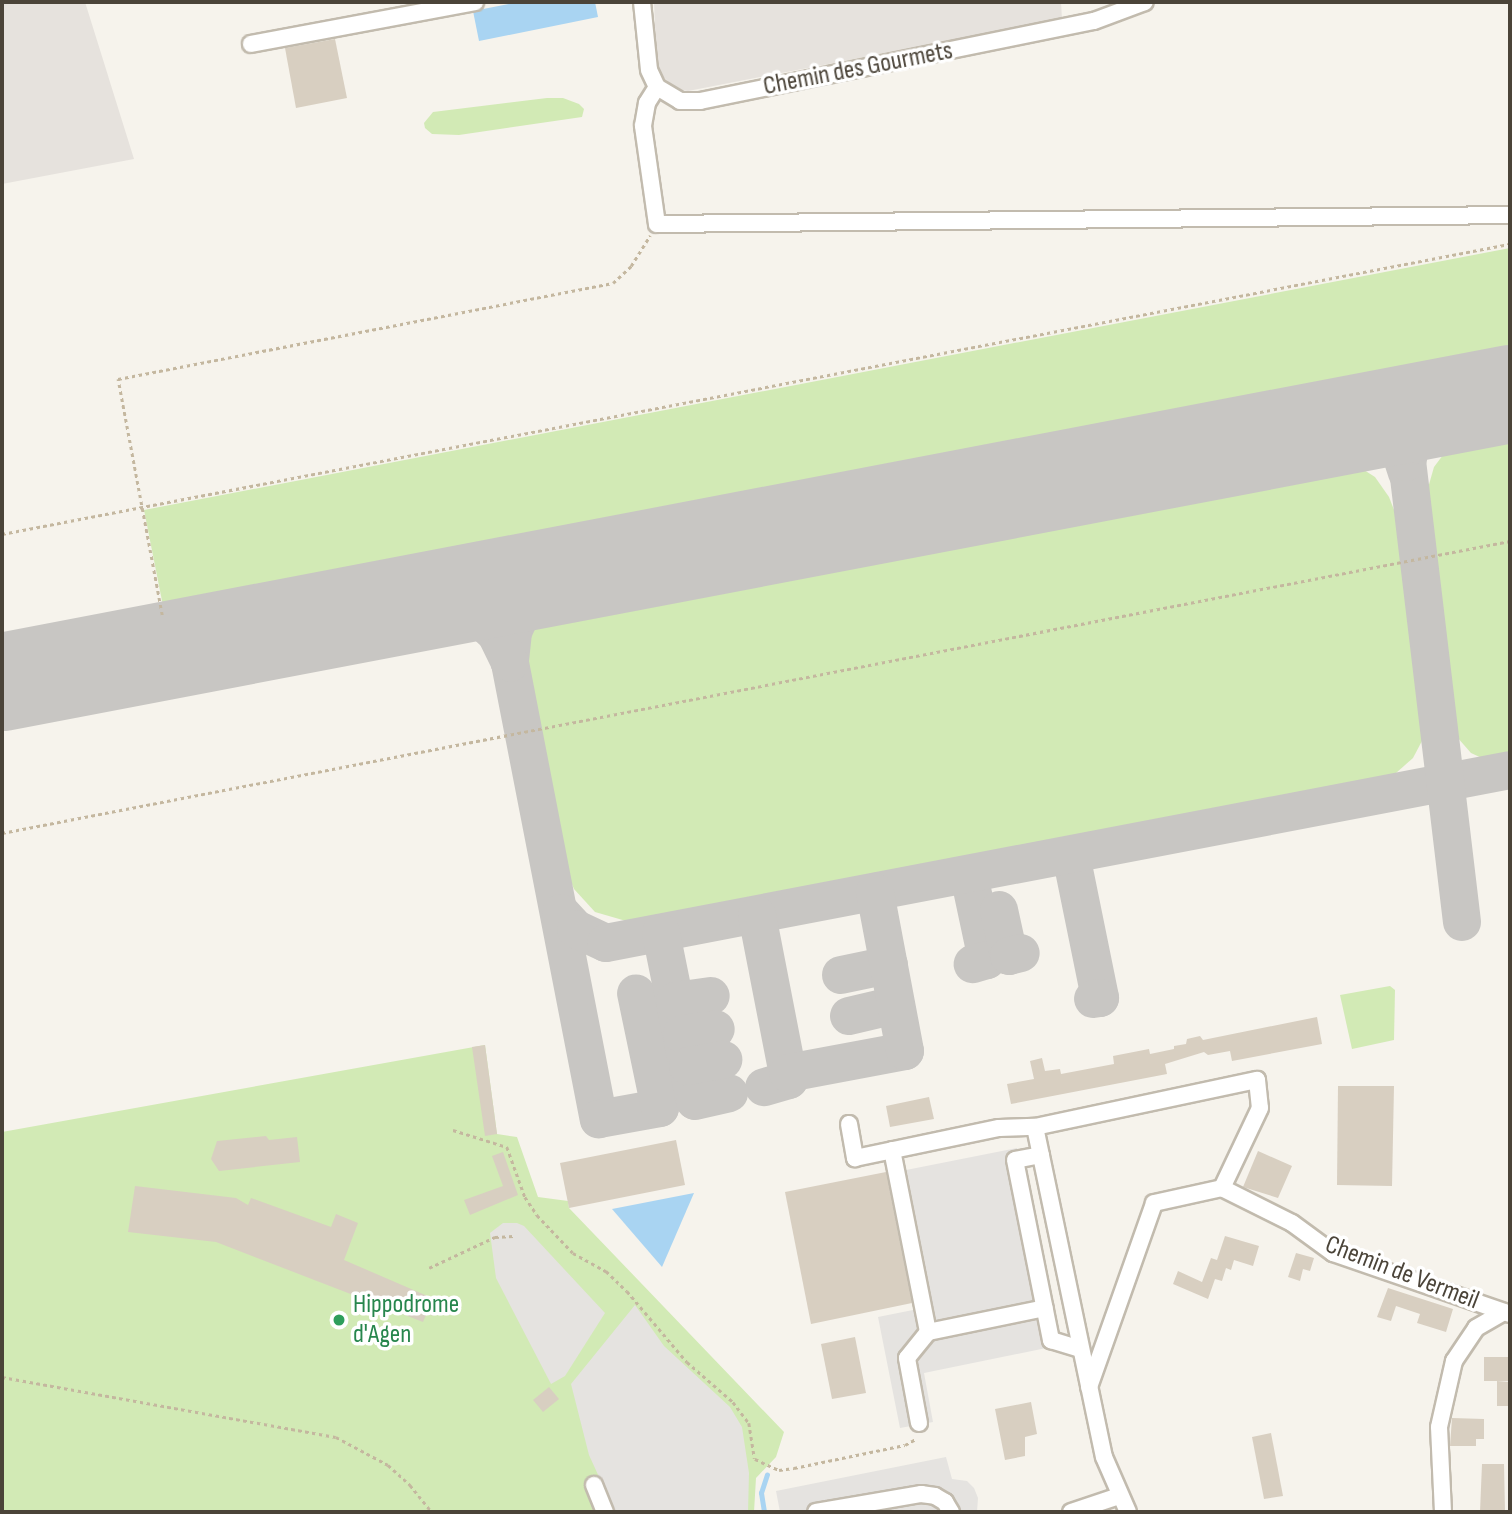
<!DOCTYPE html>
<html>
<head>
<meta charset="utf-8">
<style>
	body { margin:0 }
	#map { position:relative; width:1512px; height:1514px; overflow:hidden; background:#f6f3ec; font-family:"Sofia Sans Condensed",sans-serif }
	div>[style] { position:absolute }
	.industrial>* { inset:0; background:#e6e2dd }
	.green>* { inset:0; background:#d2eab5 }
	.parking>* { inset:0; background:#e5e3e0 }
	.water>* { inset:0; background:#a9d4f2 }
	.stream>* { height:4.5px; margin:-2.25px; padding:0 2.25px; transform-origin:2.25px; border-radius:2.25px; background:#a9d4f2 }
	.taxiway>* { height:38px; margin:-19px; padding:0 19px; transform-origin:19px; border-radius:19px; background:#c8c6c3 }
	.runway>* { height:98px; margin:-49px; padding:0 49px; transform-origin:49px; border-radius:49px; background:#c8c6c3 }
	.building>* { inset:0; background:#d8cfc1 }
	.path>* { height:2.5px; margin-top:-1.25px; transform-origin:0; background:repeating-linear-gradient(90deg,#c4b79f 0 3.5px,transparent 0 7px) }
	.roads { filter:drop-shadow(2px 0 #c2bbae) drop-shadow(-2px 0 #c2bbae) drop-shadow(0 2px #c2bbae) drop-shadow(0 -2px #c2bbae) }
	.minor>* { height:16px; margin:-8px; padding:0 8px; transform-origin:8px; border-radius:8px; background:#fff }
	.dots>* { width:19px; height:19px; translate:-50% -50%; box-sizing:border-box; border:4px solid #fff; border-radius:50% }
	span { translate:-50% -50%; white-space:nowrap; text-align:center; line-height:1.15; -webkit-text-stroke:7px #fff; paint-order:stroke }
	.street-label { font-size:26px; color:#4b4439 }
	.leisure-label { font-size:26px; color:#27864d }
	.left { translate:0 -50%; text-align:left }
	.frame { position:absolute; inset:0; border:4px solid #4b4439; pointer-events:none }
</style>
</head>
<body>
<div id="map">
	<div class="industrial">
		<div style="clip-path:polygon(2px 2px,85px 2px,134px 159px,2px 184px)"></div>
		<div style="clip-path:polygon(654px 2px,1061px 2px,1062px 19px,688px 91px,676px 89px,657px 71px)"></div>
	</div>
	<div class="green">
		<div style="clip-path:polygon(547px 98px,563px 98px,579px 104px,584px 109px,582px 117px,459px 135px,432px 134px,425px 128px,424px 123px,433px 112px)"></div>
		<div style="clip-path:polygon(1510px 248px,1510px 359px,165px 616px,144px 510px)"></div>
		<div style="clip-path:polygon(1510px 426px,1510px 754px,1484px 759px,1471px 753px,1457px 737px,1428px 488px,1434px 467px,1449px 447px,1473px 433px)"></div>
		<div style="clip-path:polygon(1334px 460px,1353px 463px,1375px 477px,1389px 497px,1396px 515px,1423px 739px,1413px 758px,1396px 773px,1386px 778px,633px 923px,595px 912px,574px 889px,567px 873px,527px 665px,528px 643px,533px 631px,554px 610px)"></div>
		<div style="clip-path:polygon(1390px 986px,1395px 990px,1394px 1040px,1352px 1049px,1340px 995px)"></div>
		<div style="clip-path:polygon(485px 1045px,497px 1134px,517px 1137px,538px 1197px,568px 1201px,569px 1208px,784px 1432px,776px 1457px,756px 1478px,754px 1512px,2px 1512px,2px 1132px)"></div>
	</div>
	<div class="parking">
		<div style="clip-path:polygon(1017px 1148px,1056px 1346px,924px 1373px,933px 1422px,900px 1428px,878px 1317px,918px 1309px,891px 1173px)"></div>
		<div style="clip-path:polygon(503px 1223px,517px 1223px,524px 1226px,605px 1313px,565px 1376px,551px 1384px,496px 1278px,490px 1233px)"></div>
		<div style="clip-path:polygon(635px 1305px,664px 1346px,730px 1407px,742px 1427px,749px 1473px,748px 1512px,615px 1512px,589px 1455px,571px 1384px)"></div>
		<div style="clip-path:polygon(946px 1457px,952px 1479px,967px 1481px,974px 1488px,978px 1498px,977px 1512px,780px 1512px,776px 1491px)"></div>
	</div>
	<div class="water">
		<div style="clip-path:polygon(519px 2px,595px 2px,598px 17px,479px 41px,473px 11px)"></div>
		<div style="clip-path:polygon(694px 1193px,662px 1267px,612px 1209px)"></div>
	</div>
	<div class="stream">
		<div style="left:764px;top:1512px;width:19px;rotate:-99deg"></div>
		<div style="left:761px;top:1493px;width:19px;rotate:-72deg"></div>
	</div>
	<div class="taxiway">
		<div style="left:1315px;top:429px;width:43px"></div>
		<div style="left:1358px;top:429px;width:25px;rotate:12deg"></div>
		<div style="left:1382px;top:434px;width:19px;rotate:35deg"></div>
		<div style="left:1398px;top:445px;width:29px;rotate:72deg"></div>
		<div style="left:569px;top:572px;width:26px;rotate:149deg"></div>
		<div style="left:547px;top:585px;width:30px;rotate:136deg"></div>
		<div style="left:525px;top:606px;width:29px;rotate:115deg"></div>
		<div style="left:513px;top:632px;width:31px;rotate:96deg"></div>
		<div style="left:510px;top:663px;width:465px;rotate:79deg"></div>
		<div style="left:599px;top:1119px;width:62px;rotate:-10.2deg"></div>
		<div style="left:660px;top:1108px;width:117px;rotate:-101.8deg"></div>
		<div style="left:414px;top:602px;width:36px;rotate:5deg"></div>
		<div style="left:450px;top:605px;width:27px;rotate:22deg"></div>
		<div style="left:475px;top:615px;width:28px;rotate:42deg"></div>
		<div style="left:496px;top:634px;width:32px;rotate:64deg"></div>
		<div style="left:1071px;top:855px;width:146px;rotate:78.5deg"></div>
		<div style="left:1100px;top:998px;width:7px;rotate:172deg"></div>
		<div style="left:969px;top:875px;width:87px;rotate:78deg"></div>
		<div style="left:987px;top:960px;width:15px;rotate:164deg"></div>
		<div style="left:999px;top:910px;width:47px;rotate:77.7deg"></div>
		<div style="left:1009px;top:956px;width:12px;rotate:-14deg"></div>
		<div style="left:561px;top:913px;width:22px;rotate:47deg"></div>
		<div style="left:576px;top:929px;width:33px;rotate:25deg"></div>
		<div style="left:606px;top:943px;width:920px;rotate:-10.83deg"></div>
		<div style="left:757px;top:915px;width:168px;rotate:79deg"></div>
		<div style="left:789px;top:1080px;width:26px;rotate:164deg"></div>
		<div style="left:1462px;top:922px;width:463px;rotate:-96.8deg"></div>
		<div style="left:1407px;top:462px;width:16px;rotate:-76deg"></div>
		<div style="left:1411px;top:446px;width:21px;rotate:-55deg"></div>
		<div style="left:1423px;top:429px;width:29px;rotate:-34deg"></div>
		<div style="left:1447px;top:413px;width:39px;rotate:-21deg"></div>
		<div style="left:661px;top:933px;width:171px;rotate:78.6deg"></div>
		<div style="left:695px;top:1101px;width:35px;rotate:-13deg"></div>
		<div style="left:841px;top:975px;width:49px;rotate:-11.8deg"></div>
		<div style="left:675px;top:1001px;width:36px;rotate:-8deg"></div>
		<div style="left:849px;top:1016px;width:48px;rotate:-13.2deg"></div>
		<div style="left:682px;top:1034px;width:34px;rotate:-8deg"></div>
		<div style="left:688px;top:1066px;width:36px;rotate:-10deg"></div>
		<div style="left:788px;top:1073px;width:119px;rotate:-10.6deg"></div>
		<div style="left:905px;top:1051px;width:162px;rotate:-100.7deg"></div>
	</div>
	<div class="runway">
		<div style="left:2px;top:682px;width:1535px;rotate:-10.81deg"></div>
	</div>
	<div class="building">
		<div style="clip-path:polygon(335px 39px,347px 98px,296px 108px,285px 48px)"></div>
		<div style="clip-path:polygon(1317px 1017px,1322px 1044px,1232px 1061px,1230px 1051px,1208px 1055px,1204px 1052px,1165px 1064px,1167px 1074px,1011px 1104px,1007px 1084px,1034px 1079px,1030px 1061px,1042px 1058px,1045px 1071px,1060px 1069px,1061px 1074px,1114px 1064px,1113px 1056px,1149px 1049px,1150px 1054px,1174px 1049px,1174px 1046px,1186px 1044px,1187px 1039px,1200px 1036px,1203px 1040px)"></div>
		<div style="clip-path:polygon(485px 1045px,497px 1134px,485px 1136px,472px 1047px)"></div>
		<div style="clip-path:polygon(1338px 1086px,1394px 1086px,1392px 1186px,1337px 1185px)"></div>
		<div style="clip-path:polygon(929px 1097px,934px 1119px,890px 1127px,886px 1106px)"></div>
		<div style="clip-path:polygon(266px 1136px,269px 1140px,297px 1137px,300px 1162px,219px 1171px,211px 1159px,217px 1141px)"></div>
		<div style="clip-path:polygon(676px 1140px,685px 1185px,569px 1208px,560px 1163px)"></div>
		<div style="clip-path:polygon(1258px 1151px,1292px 1166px,1278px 1198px,1243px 1187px)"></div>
		<div style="clip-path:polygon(503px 1152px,518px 1195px,470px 1215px,464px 1200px,503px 1186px,492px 1156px)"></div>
		<div style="clip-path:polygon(886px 1172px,912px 1303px,811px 1324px,785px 1192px)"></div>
		<div style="clip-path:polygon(135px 1186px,236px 1198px,248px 1205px,251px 1198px,331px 1227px,336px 1214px,358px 1223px,344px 1260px,439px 1301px,433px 1316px,427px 1313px,423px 1322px,216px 1242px,128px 1232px)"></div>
		<div style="clip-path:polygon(1225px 1236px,1259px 1246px,1253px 1266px,1234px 1260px,1231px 1270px,1226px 1268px,1222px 1281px,1215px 1279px,1208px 1299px,1173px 1284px,1178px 1271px,1202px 1282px,1211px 1258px,1217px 1260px)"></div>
		<div style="clip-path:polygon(1296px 1253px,1314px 1258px,1310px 1271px,1303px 1269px,1300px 1281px,1288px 1277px)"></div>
		<div style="clip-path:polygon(1388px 1288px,1453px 1309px,1446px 1332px,1417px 1323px,1420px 1314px,1396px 1306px,1391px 1321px,1377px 1317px)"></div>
		<div style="clip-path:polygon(855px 1337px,866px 1393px,832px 1399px,821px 1344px)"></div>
		<div style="clip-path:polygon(1484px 1357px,1508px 1357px,1508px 1381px,1484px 1381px)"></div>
		<div style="clip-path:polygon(1497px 1381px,1510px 1382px,1510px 1406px,1497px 1406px)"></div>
		<div style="clip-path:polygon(549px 1387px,559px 1399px,543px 1412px,533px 1400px)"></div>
		<div style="clip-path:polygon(1031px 1402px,1037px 1434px,1025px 1437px,1025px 1456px,1005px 1460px,995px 1409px)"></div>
		<div style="clip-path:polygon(1452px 1418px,1484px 1419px,1484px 1439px,1476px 1439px,1476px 1446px,1450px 1446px)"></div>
		<div style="clip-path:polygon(1271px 1433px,1283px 1496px,1264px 1499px,1252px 1437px)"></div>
		<div style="clip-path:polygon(1482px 1464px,1504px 1464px,1505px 1512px,1480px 1512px)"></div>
	</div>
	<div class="path">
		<div style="left:2px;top:534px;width:1536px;rotate:-10.89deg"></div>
		<div style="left:162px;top:615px;width:240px;rotate:-100.6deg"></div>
		<div style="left:118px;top:379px;width:504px;rotate:-10.98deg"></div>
		<div style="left:613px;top:283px;width:25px;rotate:-43deg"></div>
		<div style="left:631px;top:266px;width:36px;rotate:-58deg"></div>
		<div style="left:2px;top:833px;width:1536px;rotate:-10.96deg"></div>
		<div style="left:453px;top:1130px;width:57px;rotate:17.5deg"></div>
		<div style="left:507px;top:1147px;width:53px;rotate:70.2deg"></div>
		<div style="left:525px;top:1197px;width:22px;rotate:56deg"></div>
		<div style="left:537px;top:1215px;width:52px;rotate:46.5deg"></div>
		<div style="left:573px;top:1253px;width:38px;rotate:29deg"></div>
		<div style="left:606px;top:1271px;width:29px;rotate:44deg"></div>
		<div style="left:627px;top:1291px;width:93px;rotate:49.8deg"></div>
		<div style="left:687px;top:1362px;width:61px;rotate:41deg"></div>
		<div style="left:733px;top:1402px;width:26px;rotate:53deg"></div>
		<div style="left:749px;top:1423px;width:36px;rotate:81deg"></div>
		<div style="left:755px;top:1459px;width:26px;rotate:25deg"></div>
		<div style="left:779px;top:1470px;width:15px;rotate:-8deg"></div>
		<div style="left:794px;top:1468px;width:113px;rotate:-11.7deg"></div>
		<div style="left:905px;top:1445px;width:13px;rotate:-29deg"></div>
		<div style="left:429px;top:1268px;width:73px;rotate:-25.2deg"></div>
		<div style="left:495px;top:1237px;width:19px;rotate:-3deg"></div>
		<div style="left:2px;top:1377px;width:339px;rotate:10.2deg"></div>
		<div style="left:336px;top:1437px;width:59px;rotate:28.3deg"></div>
		<div style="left:388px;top:1465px;width:30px;rotate:42deg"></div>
		<div style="left:410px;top:1485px;width:35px;rotate:51deg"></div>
	</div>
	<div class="roads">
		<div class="minor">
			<div style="left:642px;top:2px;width:68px;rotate:84.1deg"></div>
			<div style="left:649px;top:70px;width:19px;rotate:65deg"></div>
			<div style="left:657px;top:87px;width:27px;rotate:31deg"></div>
			<div style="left:680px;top:101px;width:20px"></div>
			<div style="left:700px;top:101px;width:402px;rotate:-11.5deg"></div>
			<div style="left:1094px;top:21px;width:54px;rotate:-20.4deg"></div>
			<div style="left:251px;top:44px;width:228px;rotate:-10.6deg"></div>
			<div style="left:657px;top:87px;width:19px;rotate:122deg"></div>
			<div style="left:647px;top:103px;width:23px;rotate:100deg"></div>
			<div style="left:643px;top:126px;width:99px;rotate:81.9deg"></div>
			<div style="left:657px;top:224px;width:853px;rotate:-0.6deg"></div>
			<div style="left:849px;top:1124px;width:35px;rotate:80deg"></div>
			<div style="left:855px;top:1158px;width:147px;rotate:-11.8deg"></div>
			<div style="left:999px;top:1128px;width:36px;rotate:-2deg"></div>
			<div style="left:1035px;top:1127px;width:227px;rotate:-12deg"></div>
			<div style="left:1257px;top:1080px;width:28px;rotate:84deg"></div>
			<div style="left:1260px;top:1108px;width:89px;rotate:115.4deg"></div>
			<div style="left:1035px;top:1127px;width:337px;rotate:78.2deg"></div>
			<div style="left:1104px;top:1457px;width:60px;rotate:66.4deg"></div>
			<div style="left:892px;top:1150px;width:186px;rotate:78.8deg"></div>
			<div style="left:1041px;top:1155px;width:26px;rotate:169deg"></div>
			<div style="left:1015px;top:1160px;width:184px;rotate:78.7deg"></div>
			<div style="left:1051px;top:1340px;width:31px;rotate:17deg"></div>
			<div style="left:1222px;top:1188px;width:78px;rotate:26.6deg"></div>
			<div style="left:1292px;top:1223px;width:51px;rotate:36.2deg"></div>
			<div style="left:1333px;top:1253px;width:187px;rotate:19deg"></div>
			<div style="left:1089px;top:1387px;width:195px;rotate:-70.5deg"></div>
			<div style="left:1154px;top:1203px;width:70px;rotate:-12.4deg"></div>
			<div style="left:919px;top:1423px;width:66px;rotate:-100.5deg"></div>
			<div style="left:907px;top:1358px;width:33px;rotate:-51deg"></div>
			<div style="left:928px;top:1332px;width:119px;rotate:-11.6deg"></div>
			<div style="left:594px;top:1485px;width:29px;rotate:68deg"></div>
			<div style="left:816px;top:1512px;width:107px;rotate:-9.7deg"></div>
			<div style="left:921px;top:1494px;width:14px;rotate:8deg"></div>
			<div style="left:935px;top:1496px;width:12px;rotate:31deg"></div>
			<div style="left:945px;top:1502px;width:12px;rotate:59deg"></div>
			<div style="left:1071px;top:1512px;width:51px;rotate:-18.4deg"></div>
			<div style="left:1443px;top:1512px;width:85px;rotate:-92.7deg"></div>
			<div style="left:1439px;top:1427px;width:68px;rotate:-77.2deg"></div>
			<div style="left:1454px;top:1361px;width:40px;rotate:-56deg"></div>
			<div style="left:1476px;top:1328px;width:32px;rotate:-30deg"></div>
		</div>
	</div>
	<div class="dots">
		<div style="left:339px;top:1320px;background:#2e9e5b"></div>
	</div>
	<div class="street-label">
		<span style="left:858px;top:69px;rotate:-11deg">Chemin des Gourmets</span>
		<span style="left:1402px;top:1273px;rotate:21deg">Chemin de Vermeil</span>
	</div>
	<div class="leisure-label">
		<span class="left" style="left:353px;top:1320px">Hippodrome<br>d'Agen</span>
	</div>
	<div class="frame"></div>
</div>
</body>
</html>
